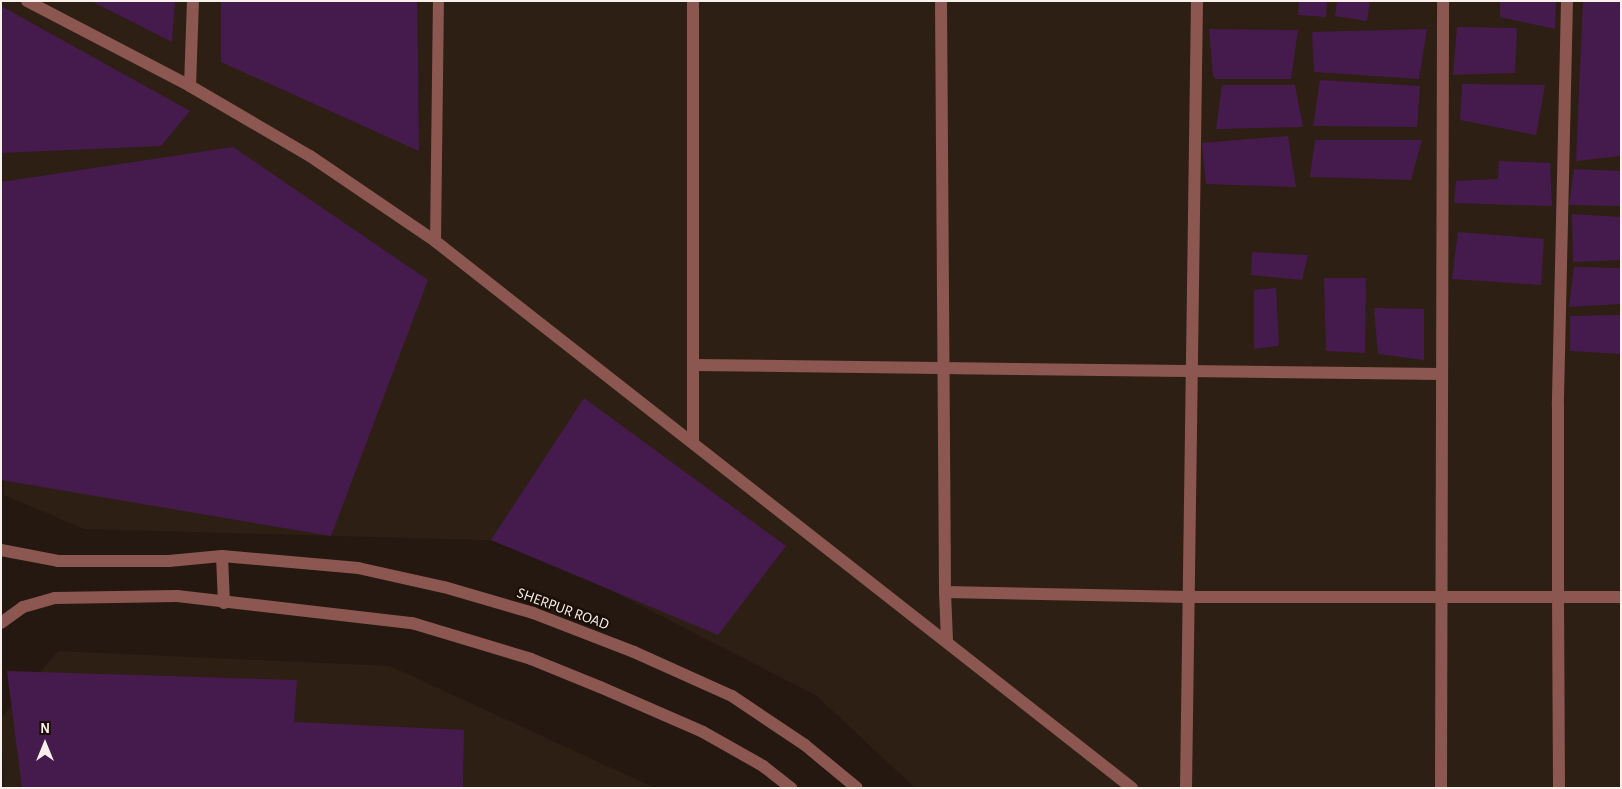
<!DOCTYPE html>
<html>
<head>
<meta charset="utf-8">
<style>
	body { margin:0 }
	#map { position:relative; width:1622px; height:789px; overflow:hidden; background:#241811; font-family:"Alegreya Sans",sans-serif }
	div>[style] { position:absolute }
	.industrial>* { inset:0; background:#2d1f13 }
	.building>* { inset:0; background:#451b4e }
	.service>* { height:11px; margin:-5.5px; padding:0 5.5px; transform-origin:5.5px; border-radius:5.5px; background:#8c5750 }
	.minor>* { height:12px; margin:-6px; padding:0 6px; transform-origin:6px; border-radius:6px; background:#8c5750 }
	.tertiary>* { height:12px; margin:-6px; padding:0 6px; transform-origin:6px; border-radius:6px; background:#8c5750 }
	span { translate:-50% -50%; white-space:nowrap; text-align:center; line-height:1.15; -webkit-text-stroke:5px #1b0f08; paint-order:stroke }
	.street-label { font-size:15px; color:#f9f0eb }
	.frame { position:absolute; inset:0; border:2px solid #f9f0eb; pointer-events:none }
	.north { position:absolute; left:20px; top:719px; width:50px; height:50px; -webkit-text-stroke:4px #1b0f08; paint-order:stroke; rotate:0deg; font-size:14px; font-weight:700; line-height:20px; text-align:center; color:#f9f0eb }
	.north::after { content:''; display:block; margin:auto; width:18px; height:22px; background:#f9f0eb; clip-path:polygon(50% 0,100% 100%,50% 72%,0 100%) }
</style>
</head>
<body>
<div id="map">
	<div class="industrial">
		<div style="clip-path:polygon(1px 1px,1621px 1px,1621px 788px,915px 788px,817px 696px,515px 541px,84px 529px,4px 495px)"></div>
		<div style="clip-path:polygon(58px 651px,390px 666px,655px 788px,4px 788px,1px 718px)"></div>
	</div>
	<div class="building">
		<div style="clip-path:polygon(91px 1px,175px 1px,172px 42px)"></div>
		<div style="clip-path:polygon(221px 1px,417px 1px,419px 151px,221px 62px)"></div>
		<div style="clip-path:polygon(1299px 1px,1327px 1px,1326px 17px,1298px 15px)"></div>
		<div style="clip-path:polygon(1337px 1px,1370px 1px,1367px 21px,1335px 16px)"></div>
		<div style="clip-path:polygon(1500px 1px,1556px 1px,1555px 29px,1500px 17px)"></div>
		<div style="clip-path:polygon(1583px 1px,1621px 1px,1621px 156px,1576px 161px)"></div>
		<div style="clip-path:polygon(1px 6px,190px 111px,161px 146px,1px 153px)"></div>
		<div style="clip-path:polygon(1457px 27px,1517px 28px,1515px 73px,1453px 75px)"></div>
		<div style="clip-path:polygon(1209px 29px,1298px 30px,1291px 79px,1216px 79px,1213px 76px)"></div>
		<div style="clip-path:polygon(1427px 29px,1419px 79px,1314px 72px,1312px 32px)"></div>
		<div style="clip-path:polygon(1320px 80px,1420px 86px,1417px 127px,1313px 126px)"></div>
		<div style="clip-path:polygon(1462px 84px,1545px 85px,1536px 135px,1460px 120px)"></div>
		<div style="clip-path:polygon(1222px 85px,1295px 85px,1303px 127px,1216px 129px)"></div>
		<div style="clip-path:polygon(1288px 136px,1296px 187px,1206px 184px,1202px 143px)"></div>
		<div style="clip-path:polygon(1315px 140px,1422px 140px,1411px 180px,1310px 177px)"></div>
		<div style="clip-path:polygon(233px 147px,428px 280px,331px 536px,1px 480px,1px 182px)"></div>
		<div style="clip-path:polygon(1499px 161px,1550px 163px,1552px 206px,1454px 203px,1456px 181px,1498px 179px)"></div>
		<div style="clip-path:polygon(1574px 169px,1621px 171px,1621px 206px,1569px 205px)"></div>
		<div style="clip-path:polygon(1572px 214px,1621px 217px,1621px 260px,1573px 262px)"></div>
		<div style="clip-path:polygon(1458px 232px,1544px 239px,1541px 285px,1452px 279px)"></div>
		<div style="clip-path:polygon(1252px 252px,1308px 255px,1302px 280px,1251px 275px)"></div>
		<div style="clip-path:polygon(1574px 267px,1621px 268px,1621px 304px,1569px 307px)"></div>
		<div style="clip-path:polygon(1324px 278px,1366px 278px,1365px 353px,1326px 351px)"></div>
		<div style="clip-path:polygon(1276px 288px,1279px 346px,1254px 349px,1254px 290px)"></div>
		<div style="clip-path:polygon(1374px 308px,1424px 309px,1424px 360px,1378px 354px)"></div>
		<div style="clip-path:polygon(1621px 315px,1621px 354px,1570px 351px,1570px 316px)"></div>
		<div style="clip-path:polygon(584px 398px,786px 546px,718px 635px,491px 540px)"></div>
		<div style="clip-path:polygon(7px 671px,297px 680px,294px 722px,464px 730px,463px 788px,22px 788px)"></div>
	</div>
	<div class="service">
		<div style="left:435px;top:241px;width:240px;rotate:-89.3deg"></div>
	</div>
	<div class="minor">
		<div style="left:693px;top:1px;width:440px;rotate:90deg"></div>
		<div style="left:941px;top:1px;width:591px;rotate:89.61deg"></div>
		<div style="left:1567px;top:1px;width:405px;rotate:91.3deg"></div>
		<div style="left:1558px;top:406px;width:191px;rotate:90deg"></div>
		<div style="left:1558px;top:597px;width:63px"></div>
		<div style="left:190px;top:86px;width:85px;rotate:-88deg"></div>
		<div style="left:694px;top:365px;width:747px;rotate:0.69deg"></div>
		<div style="left:947px;top:640px;width:48px;rotate:-92.4deg"></div>
		<div style="left:945px;top:592px;width:243px;rotate:1.2deg"></div>
		<div style="left:1188px;top:597px;width:370px"></div>
		<div style="left:1558px;top:597px;width:191px;rotate:89.7deg"></div>
		<div style="left:1186px;top:788px;width:787px;rotate:-89.2deg"></div>
		<div style="left:1441px;top:788px;width:787px;rotate:-89.85deg"></div>
	</div>
	<div class="tertiary">
		<div style="left:27px;top:1px;width:184px;rotate:27.5deg"></div>
		<div style="left:190px;top:86px;width:139px;rotate:30.3deg"></div>
		<div style="left:310px;top:156px;width:151px;rotate:34.2deg"></div>
		<div style="left:435px;top:241px;width:886px;rotate:38.12deg"></div>
		<div style="left:1px;top:550px;width:58px;rotate:10.9deg"></div>
		<div style="left:58px;top:561px;width:111px"></div>
		<div style="left:169px;top:561px;width:53px;rotate:-5.4deg"></div>
		<div style="left:222px;top:556px;width:137px;rotate:5deg"></div>
		<div style="left:358px;top:568px;width:88px;rotate:12.5deg"></div>
		<div style="left:444px;top:587px;width:93px;rotate:16.3deg"></div>
		<div style="left:533px;top:613px;width:108px;rotate:21.1deg"></div>
		<div style="left:634px;top:652px;width:107px;rotate:24.2deg"></div>
		<div style="left:732px;top:696px;width:88px;rotate:33.9deg"></div>
		<div style="left:805px;top:745px;width:67px;rotate:39.6deg"></div>
		<div style="left:222px;top:556px;width:47px;rotate:87.6deg"></div>
		<div style="left:1px;top:623px;width:27px;rotate:-36deg"></div>
		<div style="left:23px;top:607px;width:33px;rotate:-16deg"></div>
		<div style="left:55px;top:598px;width:122px;rotate:-0.9deg"></div>
		<div style="left:177px;top:596px;width:237px;rotate:6.6deg"></div>
		<div style="left:412px;top:623px;width:124px;rotate:16.8deg"></div>
		<div style="left:531px;top:659px;width:74px;rotate:22.1deg"></div>
		<div style="left:600px;top:687px;width:112px;rotate:23.6deg"></div>
		<div style="left:703px;top:732px;width:69px;rotate:29.5deg"></div>
		<div style="left:763px;top:766px;width:36px;rotate:38deg"></div>
	</div>
	<div class="street-label">
		<span style="left:563px;top:609px;rotate:20deg">SHERPUR ROAD</span>
	</div>
	<div class="frame"></div>
	<div class="north">N</div>
</div>
</body>
</html>
